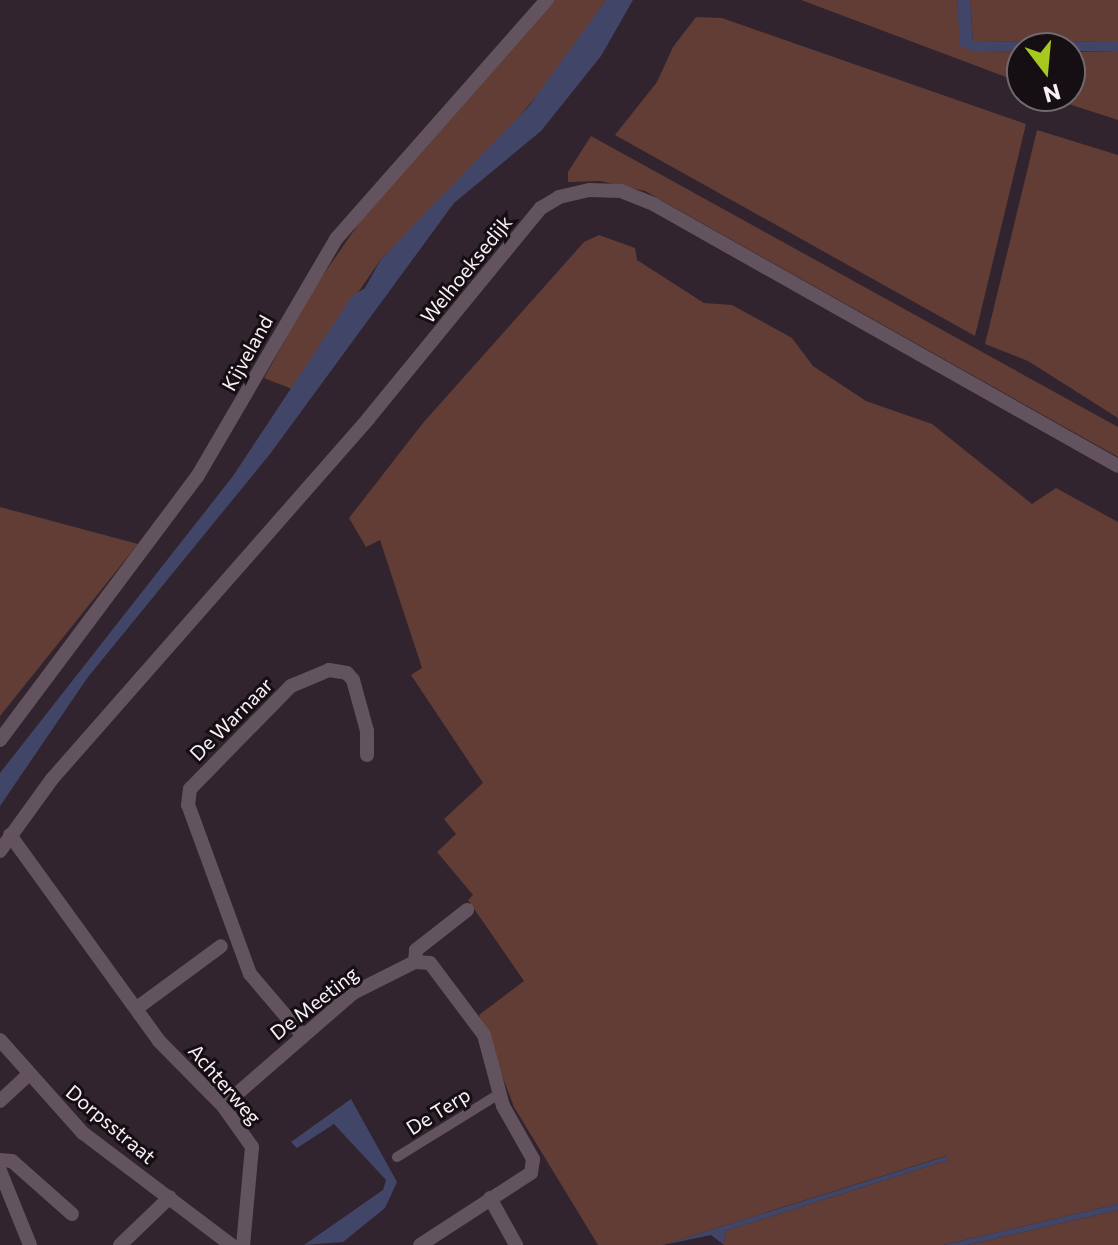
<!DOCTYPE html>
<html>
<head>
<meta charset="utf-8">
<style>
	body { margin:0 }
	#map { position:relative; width:1118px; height:1245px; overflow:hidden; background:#31242e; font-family:Commissioner,sans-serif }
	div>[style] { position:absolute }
	.green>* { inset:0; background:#613d35 }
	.water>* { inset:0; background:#414668 }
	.pedestrian>* { height:10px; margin:-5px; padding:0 5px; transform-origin:5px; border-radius:5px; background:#62535e }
	.minor>* { height:14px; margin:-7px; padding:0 7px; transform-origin:7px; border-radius:7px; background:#62535e }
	span { translate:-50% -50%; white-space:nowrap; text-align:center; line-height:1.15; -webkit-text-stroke:6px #150f14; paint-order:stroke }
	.street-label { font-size:20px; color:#f9eff6 }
	.north { position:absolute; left:1006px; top:32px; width:80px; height:80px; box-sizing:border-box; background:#150f14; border:2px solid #70696e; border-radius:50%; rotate:164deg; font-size:22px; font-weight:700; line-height:32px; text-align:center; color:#f9eff6 }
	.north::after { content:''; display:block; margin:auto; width:28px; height:36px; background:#a7c81e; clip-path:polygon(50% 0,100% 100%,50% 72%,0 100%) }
</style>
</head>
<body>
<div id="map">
	<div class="green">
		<div style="clip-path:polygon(551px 0,606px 0,551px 79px,489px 152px,381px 259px,292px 389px,264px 378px,314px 288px,364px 216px)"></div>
		<div style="clip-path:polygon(801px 0,957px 0,961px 46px,976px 52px,1022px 52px,1022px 83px)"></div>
		<div style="clip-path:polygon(970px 0,1118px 0,1118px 41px,973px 42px)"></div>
		<div style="clip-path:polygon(696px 17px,722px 18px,1026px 124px,975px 336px,615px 135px,657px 82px,673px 47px)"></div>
		<div style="clip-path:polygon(1118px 51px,1118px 120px,1044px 96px,1070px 96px,1070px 52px)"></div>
		<div style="clip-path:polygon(1037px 130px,1118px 155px,1118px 418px,1028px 361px,985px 344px)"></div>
		<div style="clip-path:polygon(591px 136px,1118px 427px,1118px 457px,645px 191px,600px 181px,568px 182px,568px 172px)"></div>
		<div style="clip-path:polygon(599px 235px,635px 248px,637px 260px,704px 303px,732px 305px,792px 338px,813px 366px,866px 401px,932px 424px,1032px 504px,1056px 488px,1118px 522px,1118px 1204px,943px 1245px,724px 1245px,725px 1231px,948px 1160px,946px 1156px,663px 1245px,598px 1245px,514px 1107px,479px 1015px,524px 981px,468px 900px,473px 895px,437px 852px,456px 834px,444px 819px,483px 783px,411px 675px,422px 668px,380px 540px,366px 547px,349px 518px,423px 423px,584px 242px)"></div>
		<div style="clip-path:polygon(0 507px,138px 544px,0 716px)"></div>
		<div style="clip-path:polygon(1118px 1210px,1118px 1245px,967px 1245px)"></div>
	</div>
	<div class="water">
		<div style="clip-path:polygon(606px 0,633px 0,601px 56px,541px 131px,454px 203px,270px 454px,88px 677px,0 806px,0 773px,233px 476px,352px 296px,365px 288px,381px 259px,529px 106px)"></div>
		<div style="clip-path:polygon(957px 0,970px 0,973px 42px,1118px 41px,1118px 51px,976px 52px,960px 46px)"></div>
		<div style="clip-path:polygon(351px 1099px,397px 1182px,385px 1208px,343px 1242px,304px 1245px,383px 1190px,386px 1180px,334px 1124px,297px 1148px,291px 1142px)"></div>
		<div style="clip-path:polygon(947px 1156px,948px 1160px,725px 1231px,724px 1245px,711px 1235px,663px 1245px)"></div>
		<div style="clip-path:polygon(1118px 1204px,1118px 1210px,967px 1245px,943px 1245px)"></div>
	</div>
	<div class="pedestrian">
		<div style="left:397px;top:1157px;width:120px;rotate:-31.7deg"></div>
	</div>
	<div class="minor">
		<div style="left:0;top:740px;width:329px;rotate:-53.2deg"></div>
		<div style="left:197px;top:477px;width:276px;rotate:-59.7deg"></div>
		<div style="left:336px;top:239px;width:319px;rotate:-48.6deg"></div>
		<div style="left:10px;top:835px;width:254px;rotate:54.1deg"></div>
		<div style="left:159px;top:1041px;width:91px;rotate:45.4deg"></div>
		<div style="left:223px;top:1106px;width:50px;rotate:54.7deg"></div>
		<div style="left:252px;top:1147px;width:98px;rotate:95.2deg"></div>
		<div style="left:0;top:851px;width:89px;rotate:-54.2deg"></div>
		<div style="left:52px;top:779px;width:479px;rotate:-48.7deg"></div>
		<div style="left:368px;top:419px;width:273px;rotate:-50.7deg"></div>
		<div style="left:541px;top:208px;width:21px;rotate:-31deg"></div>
		<div style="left:559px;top:197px;width:31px;rotate:-13deg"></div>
		<div style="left:589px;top:190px;width:32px;rotate:2deg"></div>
		<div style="left:621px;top:191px;width:37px;rotate:22deg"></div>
		<div style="left:655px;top:205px;width:531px;rotate:29.41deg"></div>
		<div style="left:415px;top:962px;width:15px;rotate:4deg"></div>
		<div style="left:430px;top:963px;width:90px;rotate:53.1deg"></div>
		<div style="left:484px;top:1035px;width:73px;rotate:75deg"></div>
		<div style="left:503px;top:1106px;width:61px;rotate:60.5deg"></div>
		<div style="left:533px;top:1159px;width:14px;rotate:98deg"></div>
		<div style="left:531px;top:1173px;width:132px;rotate:147deg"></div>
		<div style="left:137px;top:1008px;width:104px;rotate:-36.4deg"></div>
		<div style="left:302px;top:1035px;width:80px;rotate:-130.4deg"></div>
		<div style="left:250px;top:974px;width:180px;rotate:-110.1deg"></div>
		<div style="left:188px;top:805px;width:16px;rotate:-83deg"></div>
		<div style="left:190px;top:789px;width:144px;rotate:-45.6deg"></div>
		<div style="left:291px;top:686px;width:41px;rotate:-22.8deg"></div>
		<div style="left:329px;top:670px;width:18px;rotate:9deg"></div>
		<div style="left:347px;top:673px;width:9px;rotate:49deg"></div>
		<div style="left:353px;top:680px;width:53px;rotate:74.6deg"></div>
		<div style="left:367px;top:731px;width:24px;rotate:90deg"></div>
		<div style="left:0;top:1040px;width:125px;rotate:48.3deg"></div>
		<div style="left:83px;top:1133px;width:186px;rotate:37.1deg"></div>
		<div style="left:0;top:1101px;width:37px;rotate:-43deg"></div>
		<div style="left:223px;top:1106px;width:172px;rotate:-41deg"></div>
		<div style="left:353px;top:993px;width:69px;rotate:-26.6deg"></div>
		<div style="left:415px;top:962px;width:12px;rotate:-85deg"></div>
		<div style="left:416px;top:950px;width:65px;rotate:-38.1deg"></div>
		<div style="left:0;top:1160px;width:12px;rotate:5deg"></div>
		<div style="left:12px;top:1161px;width:80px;rotate:41.5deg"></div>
		<div style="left:0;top:1171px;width:80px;rotate:67.9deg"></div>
		<div style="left:490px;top:1198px;width:54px;rotate:61deg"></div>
		<div style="left:120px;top:1245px;width:69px;rotate:-43.8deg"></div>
	</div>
	<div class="street-label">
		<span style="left:466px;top:269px;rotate:-51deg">Welhoeksedijk</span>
		<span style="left:247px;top:353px;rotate:-61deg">Kijveland</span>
		<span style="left:231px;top:719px;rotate:-45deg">De Warnaar</span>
		<span style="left:314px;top:1003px;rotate:-38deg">De Meeting</span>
		<span style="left:225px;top:1084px;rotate:49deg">Achterweg</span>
		<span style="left:438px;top:1111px;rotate:-32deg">De Terp</span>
		<span style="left:111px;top:1124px;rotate:40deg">Dorpsstraat</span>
	</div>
	<div class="north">N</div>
</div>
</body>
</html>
